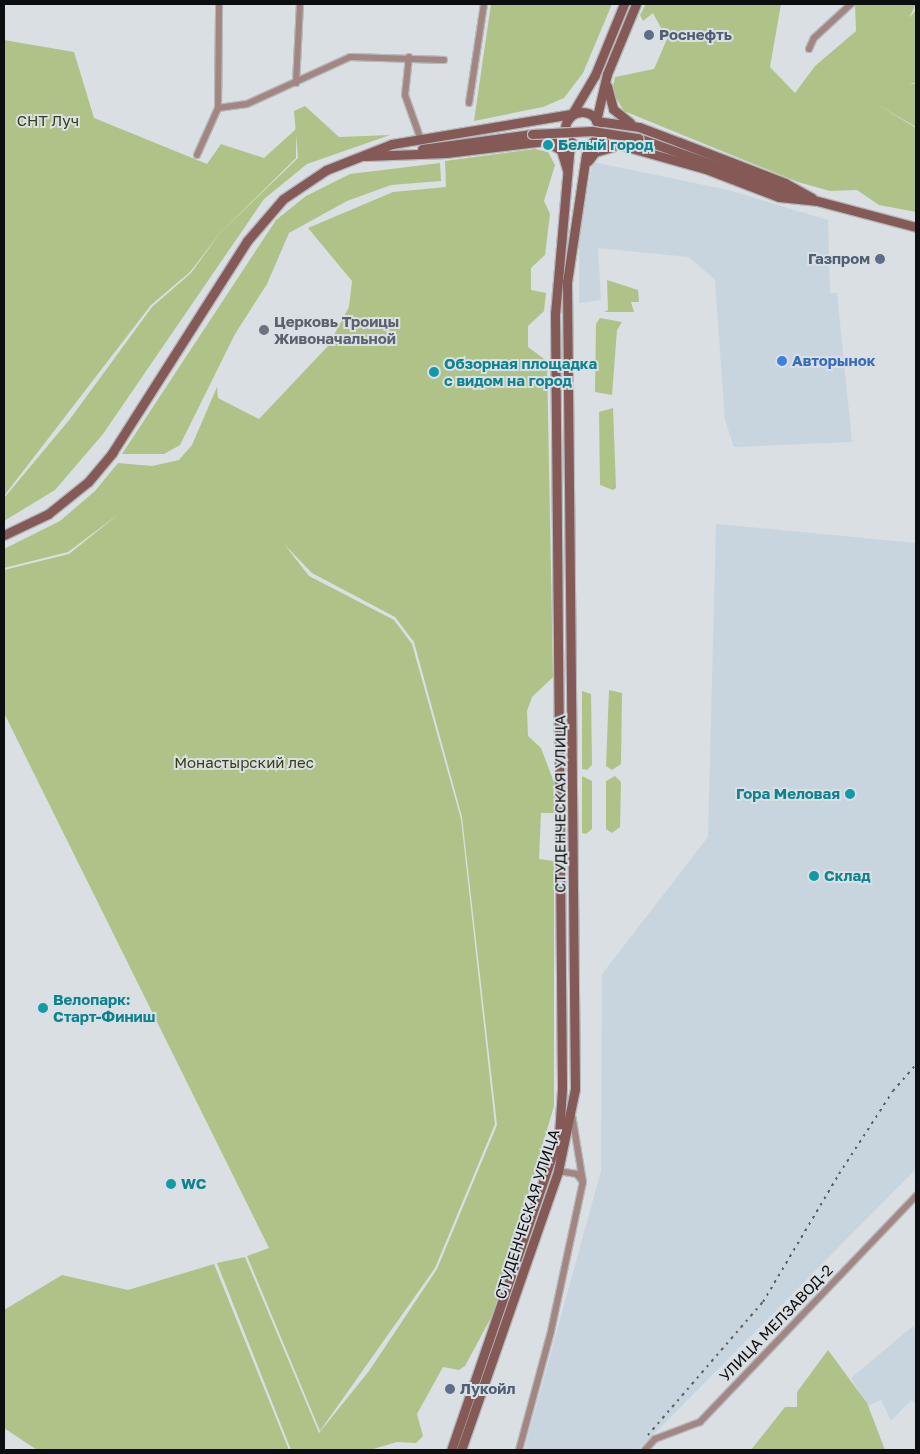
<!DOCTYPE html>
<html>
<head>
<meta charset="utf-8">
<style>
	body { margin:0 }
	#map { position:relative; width:920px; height:1454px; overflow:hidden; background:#d9dfe3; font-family:"Golos Text",sans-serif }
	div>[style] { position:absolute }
	.built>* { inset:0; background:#c9d5de }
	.green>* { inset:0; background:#afc388 }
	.roads { filter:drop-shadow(1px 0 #b4b9bd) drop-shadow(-1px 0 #b4b9bd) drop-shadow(0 1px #b4b9bd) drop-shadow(0 -1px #b4b9bd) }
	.street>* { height:6px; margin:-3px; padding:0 3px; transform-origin:3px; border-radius:3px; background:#a38582 }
	.secondary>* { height:9px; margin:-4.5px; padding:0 4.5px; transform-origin:4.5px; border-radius:4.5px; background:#855a56 }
	.secondary>.ring { margin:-4.5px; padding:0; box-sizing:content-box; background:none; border:9px solid #855a56; border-radius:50% }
	.rail>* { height:2px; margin-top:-1px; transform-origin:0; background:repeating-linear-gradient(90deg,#5b5e60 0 2.5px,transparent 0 7.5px) }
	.bridges { filter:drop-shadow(1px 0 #b4b9bd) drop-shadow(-1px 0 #b4b9bd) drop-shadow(0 1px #b4b9bd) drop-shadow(0 -1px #b4b9bd) }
	.secondary-bridge>* { height:9px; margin:-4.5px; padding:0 4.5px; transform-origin:4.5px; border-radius:4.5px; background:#855a56 }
	.dots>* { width:14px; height:14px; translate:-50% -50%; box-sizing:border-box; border:2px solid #d9dfe3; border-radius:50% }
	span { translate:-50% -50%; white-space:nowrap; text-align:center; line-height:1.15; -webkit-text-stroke:4px #d9dfe3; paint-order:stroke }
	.service-label { font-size:15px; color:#4e5e75; font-weight:700 }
	.left { translate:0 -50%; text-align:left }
	.right { translate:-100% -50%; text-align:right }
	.park-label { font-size:15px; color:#334013 }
	.culture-label { font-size:15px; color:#0d838f; font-weight:700 }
	.worship-label { font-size:15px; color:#5b616d; font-weight:700 }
	.shop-label { font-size:15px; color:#366cbe; font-weight:700 }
	.street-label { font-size:15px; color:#0c0e0f }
	.frame { position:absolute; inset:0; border:5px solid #0c0e0f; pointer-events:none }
</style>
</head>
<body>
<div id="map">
	<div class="built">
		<div style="clip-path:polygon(593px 162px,728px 190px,828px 220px,830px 293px,837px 293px,852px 442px,734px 447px,725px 420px,715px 280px,689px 257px,598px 248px,601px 300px,579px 303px,579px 231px)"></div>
		<div style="clip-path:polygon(716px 524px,916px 543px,916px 1169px,638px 1450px,524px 1450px,601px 1171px,602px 974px,708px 837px)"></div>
		<div style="clip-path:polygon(913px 1326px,916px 1331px,916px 1404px,911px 1400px,891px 1421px,881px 1400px,868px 1406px,851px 1378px)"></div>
	</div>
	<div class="green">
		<div style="clip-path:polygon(491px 4px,533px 5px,612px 4px,583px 73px,564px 98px,543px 107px,474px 121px)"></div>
		<div style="clip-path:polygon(646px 4px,781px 4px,770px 67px,795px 93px,815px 66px,856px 31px,855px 4px,916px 4px,909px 18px,916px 10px,916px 82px,909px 85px,916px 83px,916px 127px,878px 105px,916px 128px,916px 212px,879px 205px,857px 190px,830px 191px,798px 182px,624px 111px,612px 91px,615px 77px,654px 69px,667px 39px,653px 13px,643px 21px,640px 15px)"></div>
		<div style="clip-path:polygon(4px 40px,74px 52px,94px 118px,207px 164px,221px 144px,264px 158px,296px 129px,296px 158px,220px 233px,190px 272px,151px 305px,4px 496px)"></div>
		<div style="clip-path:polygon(305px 106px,339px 137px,390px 135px,307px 164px,264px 199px,103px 434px,55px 490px,4px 521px,4px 498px,70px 419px,152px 307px,191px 273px,220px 233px,298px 158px,294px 111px)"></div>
		<div style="clip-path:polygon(535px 149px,548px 152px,555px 165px,544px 201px,550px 214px,545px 255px,531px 268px,531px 290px,546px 293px,544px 311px,528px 326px,528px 347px,547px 361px,553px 677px,532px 697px,527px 711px,528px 736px,541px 748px,555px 785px,554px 813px,541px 813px,539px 859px,554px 861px,554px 1106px,493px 1314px,465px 1366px,459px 1370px,443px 1367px,417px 1414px,423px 1436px,416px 1443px,397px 1442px,370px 1450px,291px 1450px,217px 1263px,245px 1257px,319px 1433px,369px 1371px,437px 1269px,497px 1125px,462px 817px,414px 642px,395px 617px,312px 573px,284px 544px,309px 576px,394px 620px,412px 644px,461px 819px,495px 1124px,435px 1268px,320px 1431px,247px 1256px,269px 1248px,4px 713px,4px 570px,69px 554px,120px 513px,68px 552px,4px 568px,4px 549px,60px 521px,95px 491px,118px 463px,152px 466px,179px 460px,192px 445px,217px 387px,218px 398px,259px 419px,328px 346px,349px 307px,352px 281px,308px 228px,393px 192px,446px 187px,445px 161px)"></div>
		<div style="clip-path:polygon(440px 163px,441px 181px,391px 185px,347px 201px,289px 233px,267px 284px,235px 334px,180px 445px,164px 454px,122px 454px,276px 220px,306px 196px,350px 174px)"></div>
		<div style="clip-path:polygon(607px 280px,638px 290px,639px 302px,631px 302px,634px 312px,604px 312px,608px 310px)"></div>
		<div style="clip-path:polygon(600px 318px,622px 322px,617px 330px,612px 395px,595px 392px,596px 324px)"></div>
		<div style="clip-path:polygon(613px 408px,616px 488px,613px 490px,600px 485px,599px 412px)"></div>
		<div style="clip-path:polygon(609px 690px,622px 693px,621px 764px,612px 770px,606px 766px)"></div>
		<div style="clip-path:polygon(582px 691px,591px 694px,592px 765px,587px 770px,582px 769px)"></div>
		<div style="clip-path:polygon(582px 776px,592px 781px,592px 829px,586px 834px,582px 833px)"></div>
		<div style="clip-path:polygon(615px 776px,621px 782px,620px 827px,612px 833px,606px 829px,606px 781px)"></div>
		<div style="clip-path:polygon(214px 1264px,289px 1450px,37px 1450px,4px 1428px,4px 1310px,62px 1275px,128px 1290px)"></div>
		<div style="clip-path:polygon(828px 1350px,867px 1403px,885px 1450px,751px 1450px,785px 1407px,797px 1407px,797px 1392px)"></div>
	</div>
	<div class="roads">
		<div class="street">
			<div style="left:809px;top:49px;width:12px;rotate:-66deg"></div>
			<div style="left:814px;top:38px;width:50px;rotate:-42.6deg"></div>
			<div style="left:409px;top:57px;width:38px;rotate:96deg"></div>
			<div style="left:405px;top:95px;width:48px;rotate:70.4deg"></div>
			<div style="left:296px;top:83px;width:79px;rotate:-87.1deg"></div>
			<div style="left:469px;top:103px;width:100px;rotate:-81.4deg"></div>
			<div style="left:218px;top:108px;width:29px;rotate:-8deg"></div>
			<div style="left:247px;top:104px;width:113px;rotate:-24.5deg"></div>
			<div style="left:350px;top:57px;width:94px;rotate:1.8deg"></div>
			<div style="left:197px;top:155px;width:51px;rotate:-65.9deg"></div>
			<div style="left:218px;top:108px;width:104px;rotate:-89.4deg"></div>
			<div style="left:558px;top:1171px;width:19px;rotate:9deg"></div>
			<div style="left:577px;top:1174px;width:9px;rotate:54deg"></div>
			<div style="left:519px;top:1450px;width:123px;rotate:-74.9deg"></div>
			<div style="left:551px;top:1331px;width:152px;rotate:-77.9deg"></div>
			<div style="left:583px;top:1182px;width:68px;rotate:-99.3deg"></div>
			<div style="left:645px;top:1450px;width:15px;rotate:-48deg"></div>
			<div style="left:655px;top:1439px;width:48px;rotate:-20.7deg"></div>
			<div style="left:700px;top:1422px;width:313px;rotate:-46.3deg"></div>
		</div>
		<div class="secondary">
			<div style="left:636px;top:4px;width:76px;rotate:112.5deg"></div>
			<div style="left:607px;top:74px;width:48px;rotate:103.2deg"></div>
			<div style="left:596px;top:121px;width:43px;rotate:7.9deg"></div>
			<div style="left:639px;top:127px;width:43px;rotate:20.6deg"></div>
			<div style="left:679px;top:142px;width:114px;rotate:21.1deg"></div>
			<div style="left:785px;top:183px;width:31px;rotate:29deg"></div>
			<div style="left:607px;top:86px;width:24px;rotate:75deg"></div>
			<div style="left:613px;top:109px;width:22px;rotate:39deg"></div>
			<div class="ring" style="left:565px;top:112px;width:25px;height:25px"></div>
			<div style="left:638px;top:138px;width:168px;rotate:19.5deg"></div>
			<div style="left:545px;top:141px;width:18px;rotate:29deg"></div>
			<div style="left:561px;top:150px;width:21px;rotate:73deg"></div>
			<div style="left:422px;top:149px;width:111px;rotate:-7.8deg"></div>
			<div style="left:365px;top:156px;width:81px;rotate:-2.1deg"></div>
			<div style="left:446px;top:153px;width:116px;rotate:-6.9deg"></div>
			<div style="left:561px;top:139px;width:10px;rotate:24deg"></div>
			<div style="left:570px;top:143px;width:171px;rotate:95deg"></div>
			<div style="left:555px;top:313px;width:776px;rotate:89.48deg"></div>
			<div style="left:562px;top:1089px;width:46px;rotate:93.7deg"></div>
			<div style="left:559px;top:1135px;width:333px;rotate:108.9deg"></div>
			<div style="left:588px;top:161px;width:11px;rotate:-52deg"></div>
			<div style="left:595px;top:152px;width:18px;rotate:-16deg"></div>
			<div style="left:810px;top:199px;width:110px;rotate:14.8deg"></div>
			<div style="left:4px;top:535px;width:49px;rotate:-25.5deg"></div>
			<div style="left:48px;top:514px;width:51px;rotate:-38.7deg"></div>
			<div style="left:88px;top:482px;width:38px;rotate:-50deg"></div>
			<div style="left:112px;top:453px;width:251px;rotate:-57.5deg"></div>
			<div style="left:247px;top:241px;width:55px;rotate:-49.4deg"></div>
			<div style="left:283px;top:199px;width:52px;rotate:-34deg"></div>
			<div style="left:326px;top:170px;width:71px;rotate:-21.5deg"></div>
			<div style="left:392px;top:144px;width:182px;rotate:-9.5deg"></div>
			<div style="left:572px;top:114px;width:45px;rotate:-59.5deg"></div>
			<div style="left:595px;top:75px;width:77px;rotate:-67.8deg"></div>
			<div style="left:461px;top:1450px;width:295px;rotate:-70.8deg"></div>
			<div style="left:558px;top:1171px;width:84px;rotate:-78.3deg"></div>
			<div style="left:575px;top:1089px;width:807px;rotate:-90.57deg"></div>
			<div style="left:567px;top:282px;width:128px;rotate:-81.5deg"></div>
			<div style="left:586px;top:155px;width:14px;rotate:-60deg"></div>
			<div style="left:593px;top:143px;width:20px"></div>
			<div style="left:613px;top:143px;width:97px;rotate:15.6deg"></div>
			<div style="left:706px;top:169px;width:78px;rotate:21deg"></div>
			<div style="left:779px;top:197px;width:37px;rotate:6deg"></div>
		</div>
	</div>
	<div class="rail">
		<div style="left:648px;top:1435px;width:176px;rotate:-49.2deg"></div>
		<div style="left:763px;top:1302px;width:149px;rotate:-59.3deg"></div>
		<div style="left:839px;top:1174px;width:99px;rotate:-57deg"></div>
		<div style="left:893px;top:1091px;width:35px;rotate:-49deg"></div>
	</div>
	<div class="bridges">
		<div class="secondary-bridge">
			<div style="left:532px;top:134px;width:60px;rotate:-2.9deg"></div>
			<div style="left:592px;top:131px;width:47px;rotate:8.7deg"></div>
		</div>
	</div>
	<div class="dots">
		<div style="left:649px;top:35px;background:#5c6f8a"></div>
		<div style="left:548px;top:145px;background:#0f9aa8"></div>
		<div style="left:880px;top:259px;background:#5c6f8a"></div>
		<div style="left:264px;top:330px;background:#6b7280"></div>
		<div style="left:782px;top:361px;background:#3f7fe0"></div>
		<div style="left:434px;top:372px;background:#0f9aa8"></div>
		<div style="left:850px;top:794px;background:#0f9aa8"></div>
		<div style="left:814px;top:876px;background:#0f9aa8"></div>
		<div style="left:43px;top:1008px;background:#0f9aa8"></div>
		<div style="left:171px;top:1184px;background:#0f9aa8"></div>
		<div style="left:450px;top:1389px;background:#5c6f8a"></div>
	</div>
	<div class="service-label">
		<span class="left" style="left:659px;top:35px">Роснефть</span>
		<span class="right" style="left:870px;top:259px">Газпром</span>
		<span class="left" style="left:460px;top:1389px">Лукойл</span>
	</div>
	<div class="park-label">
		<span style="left:48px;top:121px">СНТ Луч</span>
		<span style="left:244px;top:763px">Монастырский лес</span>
	</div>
	<div class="culture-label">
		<span class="left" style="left:558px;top:145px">Белый город</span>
		<span class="left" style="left:444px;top:372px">Обзорная площадка<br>с видом на город</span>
		<span class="right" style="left:840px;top:794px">Гора Меловая</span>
		<span class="left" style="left:824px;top:876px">Склад</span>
		<span class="left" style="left:53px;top:1008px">Велопарк:<br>Старт-Финиш</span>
		<span class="left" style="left:181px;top:1184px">WC</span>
	</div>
	<div class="worship-label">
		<span class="left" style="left:274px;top:330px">Церковь Троицы<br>Живоначальной</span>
	</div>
	<div class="shop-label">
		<span class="left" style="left:792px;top:361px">Авторынок</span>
	</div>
	<div class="street-label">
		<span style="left:560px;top:804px;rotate:-90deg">СТУДЕНЧЕСКАЯ УЛИЦА</span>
		<span style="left:527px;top:1214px;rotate:-72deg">СТУДЕНЧЕСКАЯ УЛИЦА</span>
		<span style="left:776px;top:1323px;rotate:-46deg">УЛИЦА МЕЛЗАВОД-2</span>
	</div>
	<div class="frame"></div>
</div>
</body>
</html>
